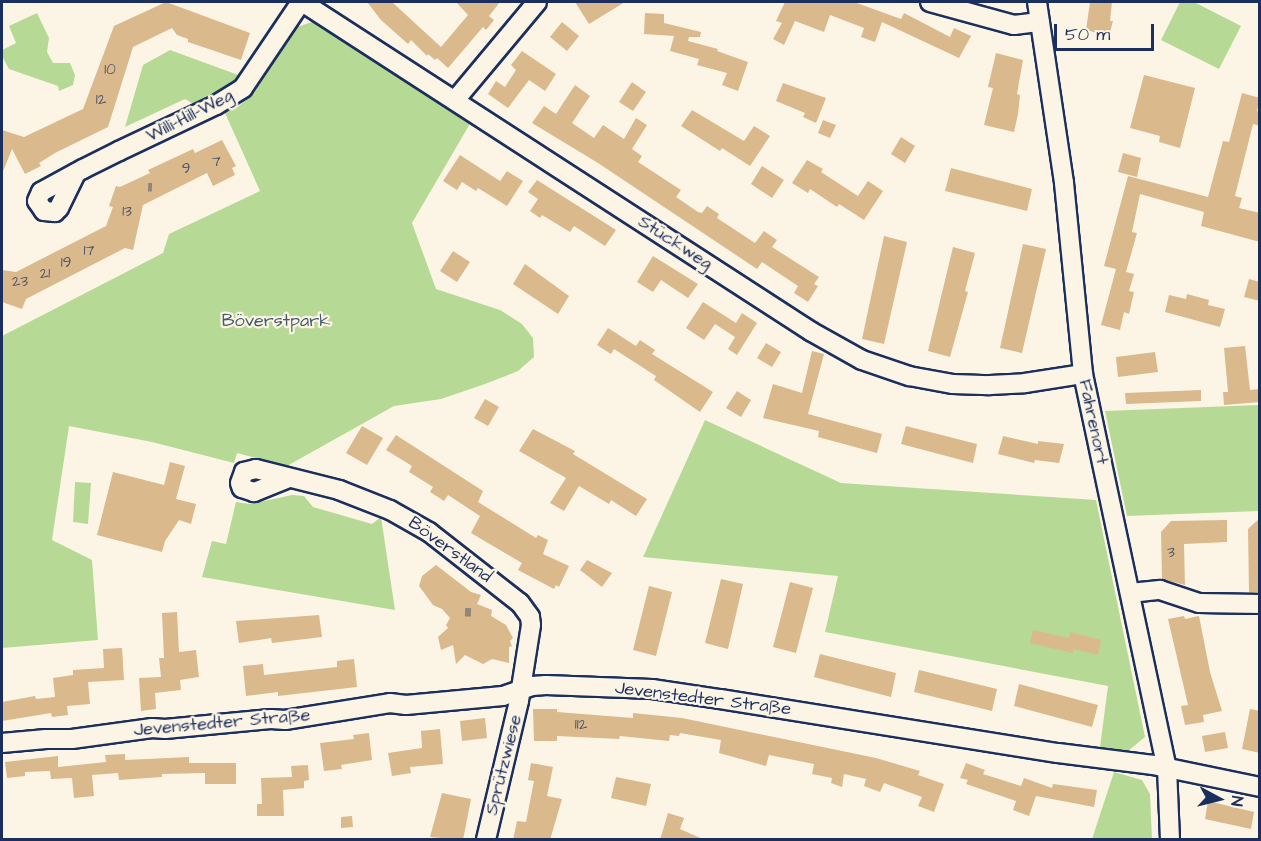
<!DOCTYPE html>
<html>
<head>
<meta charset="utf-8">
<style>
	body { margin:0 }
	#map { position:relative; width:1261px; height:841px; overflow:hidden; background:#fcf5e5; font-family:"Architects Daughter",sans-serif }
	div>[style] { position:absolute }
	.green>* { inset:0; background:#b6da95 }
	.building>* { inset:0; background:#dab98d }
	.roads { filter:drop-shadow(2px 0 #1b2f5e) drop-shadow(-2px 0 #1b2f5e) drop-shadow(0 2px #1b2f5e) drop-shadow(0 -2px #1b2f5e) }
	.minor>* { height:18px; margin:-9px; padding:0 9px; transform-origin:9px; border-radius:9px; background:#fcf5e5 }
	span { translate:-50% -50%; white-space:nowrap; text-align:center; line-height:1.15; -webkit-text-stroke:4.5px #fcf5e5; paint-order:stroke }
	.number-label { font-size:15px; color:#4b526a }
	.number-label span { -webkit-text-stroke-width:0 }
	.street-label { font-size:18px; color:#1b2f5e }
	.park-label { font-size:18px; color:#425a6c }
	.frame { position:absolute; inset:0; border:3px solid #1b2f5e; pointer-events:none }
	.north { position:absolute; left:1189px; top:769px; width:60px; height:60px; -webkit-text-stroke:4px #fcf5e5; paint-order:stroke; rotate:97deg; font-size:16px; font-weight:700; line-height:24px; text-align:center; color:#1b2f5e }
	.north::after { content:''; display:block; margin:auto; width:21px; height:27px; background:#1b2f5e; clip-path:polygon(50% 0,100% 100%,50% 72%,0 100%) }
	.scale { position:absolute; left:1054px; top:24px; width:100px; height:27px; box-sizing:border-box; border:3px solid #1b2f5e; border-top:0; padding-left:8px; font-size:18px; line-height:21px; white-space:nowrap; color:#1b2f5e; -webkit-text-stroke:4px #fcf5e5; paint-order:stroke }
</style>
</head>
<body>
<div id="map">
	<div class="green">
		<div style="clip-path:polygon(1180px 2px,1194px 2px,1241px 26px,1219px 69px,1161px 40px)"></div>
		<div style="clip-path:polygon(37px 13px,49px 38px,47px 52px,53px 63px,70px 63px,75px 75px,73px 85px,59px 91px,58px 86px,9px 69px,2px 56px,2px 50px,16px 43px,9px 26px)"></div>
		<div style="clip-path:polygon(315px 21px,471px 122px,412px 223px,436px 289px,500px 310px,522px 324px,533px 338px,534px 357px,518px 371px,485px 384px,441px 399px,394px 406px,287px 466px,237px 453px,234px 463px,152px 442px,69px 426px,52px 540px,92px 560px,98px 640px,2px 648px,2px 336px,163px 253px,169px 234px,260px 191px,225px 113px,239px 106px,254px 93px,297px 27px)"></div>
		<div style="clip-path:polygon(170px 50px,241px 76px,195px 105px,185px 99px,125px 127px,143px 65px)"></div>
		<div style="clip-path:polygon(1259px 405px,1259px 511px,1127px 516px,1105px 411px)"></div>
		<div style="clip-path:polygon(705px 420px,841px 483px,1096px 500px,1145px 737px,1128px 751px,1100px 747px,1108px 686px,825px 632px,838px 576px,643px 557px)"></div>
		<div style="clip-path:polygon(75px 482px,91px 483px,88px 524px,73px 522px)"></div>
		<div style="clip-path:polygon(292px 495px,304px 496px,313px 507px,372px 524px,381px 517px,395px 610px,202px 577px,212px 541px,226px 544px,236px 502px,250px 504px)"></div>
		<div style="clip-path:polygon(1114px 772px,1142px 780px,1150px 794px,1152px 839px,1092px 839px)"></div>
	</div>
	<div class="building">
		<div style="clip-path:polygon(166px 2px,250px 33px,241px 60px,188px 42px,188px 39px,177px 35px,172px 28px,133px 47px,108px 127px,55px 153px,39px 163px,41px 166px,25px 174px,12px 149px,2px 174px,2px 130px,24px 137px,83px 109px,114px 26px)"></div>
		<div style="clip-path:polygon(367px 2px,392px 2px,441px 47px,468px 15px,456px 2px,500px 2px,489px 16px,494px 20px,486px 30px,483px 27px,448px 68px,437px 58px,435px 60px,428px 54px,427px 56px,411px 40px,408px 44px,381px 20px)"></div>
		<div style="clip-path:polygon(575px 2px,625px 2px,589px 24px)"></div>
		<div style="clip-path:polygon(785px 2px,854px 2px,901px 19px,904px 13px,950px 37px,954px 28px,971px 36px,959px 58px,882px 22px,875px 42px,861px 37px,864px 28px,830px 15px,824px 32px,795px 21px,784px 45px,773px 39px,782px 23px,776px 21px)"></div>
		<div style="clip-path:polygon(1090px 2px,1112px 2px,1110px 21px,1113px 21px,1109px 36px,1086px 30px)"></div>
		<div style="clip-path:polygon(645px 13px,664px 14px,664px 23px,701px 32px,700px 37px,689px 37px,688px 41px,718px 49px,717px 51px,748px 62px,738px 91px,722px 85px,727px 73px,697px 65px,699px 59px,670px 51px,674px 36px,644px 34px)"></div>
		<div style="clip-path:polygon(562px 22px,579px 36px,567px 51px,550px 37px)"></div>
		<div style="clip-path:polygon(522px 51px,556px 74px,545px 91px,529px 80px,508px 108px,488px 94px,496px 81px,505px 87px,516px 70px,511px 65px)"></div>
		<div style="clip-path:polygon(996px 53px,1023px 60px,1017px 94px,1020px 95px,1018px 114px,1014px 132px,984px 125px,993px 88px,988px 87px)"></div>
		<div style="clip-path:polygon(1144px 75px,1195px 88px,1180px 148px,1159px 142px,1160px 136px,1130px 128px)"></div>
		<div style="clip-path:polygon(632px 82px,646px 92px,633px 111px,619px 102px)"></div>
		<div style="clip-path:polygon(783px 83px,826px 98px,816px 123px,803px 117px,805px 113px,776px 101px)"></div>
		<div style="clip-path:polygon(575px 85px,590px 96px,572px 123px,594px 138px,603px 125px,624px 139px,636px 118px,647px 125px,632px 149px,642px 156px,638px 162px,681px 190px,676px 197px,698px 212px,702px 213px,707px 206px,719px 214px,717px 218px,755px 243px,764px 231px,777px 240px,772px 247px,819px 277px,814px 284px,818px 286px,808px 302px,794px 293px,798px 286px,762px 262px,757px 269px,598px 163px,532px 123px,544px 106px,556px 114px)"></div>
		<div style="clip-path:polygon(1242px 93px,1260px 98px,1257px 111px,1260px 112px,1260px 126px,1253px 124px,1235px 196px,1242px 198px,1239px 208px,1260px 213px,1260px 242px,1201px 226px,1204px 212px,1140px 194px,1132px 232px,1137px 233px,1126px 272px,1134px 274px,1129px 291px,1134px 292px,1129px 314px,1124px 312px,1120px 330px,1101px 325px,1116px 269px,1104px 266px,1128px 176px,1208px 197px,1223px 141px,1229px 142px)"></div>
		<div style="clip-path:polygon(692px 110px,744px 141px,754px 126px,770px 136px,750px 166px,722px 148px,720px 151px,681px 126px)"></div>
		<div style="clip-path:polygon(823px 120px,836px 125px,830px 138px,818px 133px)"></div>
		<div style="clip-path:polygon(901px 137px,915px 146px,905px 163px,891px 154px)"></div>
		<div style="clip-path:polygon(222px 140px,236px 166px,232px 168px,235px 175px,213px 186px,207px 173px,143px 205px,133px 250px,125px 248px,26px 299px,22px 309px,2px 302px,2px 270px,16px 272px,106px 226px,113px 207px,109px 206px,116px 186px,120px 187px,150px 173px,148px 170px,193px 149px,195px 153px)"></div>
		<div style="clip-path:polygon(1123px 153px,1141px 158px,1137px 177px,1118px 172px)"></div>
		<div style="clip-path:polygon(460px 155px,500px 181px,507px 171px,523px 181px,507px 206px,478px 188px,476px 191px,462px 182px,457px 190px,443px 181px)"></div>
		<div style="clip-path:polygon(807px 160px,823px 169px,821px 172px,858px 196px,868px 181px,883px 191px,864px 220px,839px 204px,837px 207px,810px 189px,808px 193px,792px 183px)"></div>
		<div style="clip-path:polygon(762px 166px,784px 180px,772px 198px,751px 184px)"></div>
		<div style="clip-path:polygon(951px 168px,1032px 189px,1027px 211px,945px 191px)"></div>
		<div style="clip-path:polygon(537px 180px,616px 230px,605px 246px,574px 226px,570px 232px,542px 215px,540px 218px,530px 211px,538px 199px,528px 192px)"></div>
		<div style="clip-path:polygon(884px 236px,907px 242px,884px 344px,862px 339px)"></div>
		<div style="clip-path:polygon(1023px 244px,1046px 249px,1022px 353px,1000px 348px)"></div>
		<div style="clip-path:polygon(953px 247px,975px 253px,965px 291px,968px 292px,950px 357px,928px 351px)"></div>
		<div style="clip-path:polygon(453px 251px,470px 262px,457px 282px,440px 271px)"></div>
		<div style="clip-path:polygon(653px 256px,698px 284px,688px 298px,661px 280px,653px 292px,637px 282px)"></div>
		<div style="clip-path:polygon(525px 264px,569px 296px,558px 314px,513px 284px)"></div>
		<div style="clip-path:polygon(1249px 279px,1260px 282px,1260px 301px,1244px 297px)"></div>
		<div style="clip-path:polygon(1187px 294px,1209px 300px,1208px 305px,1225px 309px,1220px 327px,1165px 312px,1169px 295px,1186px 299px)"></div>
		<div style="clip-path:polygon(703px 302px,736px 323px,742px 313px,757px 323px,737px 355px,728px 349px,735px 337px,715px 324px,704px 340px,686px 328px)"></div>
		<div style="clip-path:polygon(608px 328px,636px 346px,640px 340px,655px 350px,652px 354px,713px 392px,700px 412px,654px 380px,656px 376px,614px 349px,611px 354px,597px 345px)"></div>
		<div style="clip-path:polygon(766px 343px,781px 352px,772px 367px,757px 358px)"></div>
		<div style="clip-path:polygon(1245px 346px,1250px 390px,1260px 389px,1260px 402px,1224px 405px,1223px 392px,1228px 392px,1224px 348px)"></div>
		<div style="clip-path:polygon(812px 351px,824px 354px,808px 414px,882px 434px,877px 453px,818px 437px,819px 431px,763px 418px,773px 384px,802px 393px)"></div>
		<div style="clip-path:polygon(1155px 352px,1158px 372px,1118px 377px,1116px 357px)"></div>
		<div style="clip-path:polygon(1201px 390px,1201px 401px,1126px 404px,1125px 393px)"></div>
		<div style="clip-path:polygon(737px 391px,751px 400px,741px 417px,726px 408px)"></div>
		<div style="clip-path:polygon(485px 399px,499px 407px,488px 426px,474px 418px)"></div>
		<div style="clip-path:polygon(362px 426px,383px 438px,367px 465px,346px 453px)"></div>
		<div style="clip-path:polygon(906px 426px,977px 444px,973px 463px,901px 444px)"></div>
		<div style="clip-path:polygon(533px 429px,575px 451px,573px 454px,647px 499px,636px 516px,611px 500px,609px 504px,579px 486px,564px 511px,550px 503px,566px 478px,519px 451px)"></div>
		<div style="clip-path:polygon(396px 435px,483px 491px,478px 502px,536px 538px,538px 535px,548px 540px,543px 554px,569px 566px,559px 587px,556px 585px,554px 589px,518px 570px,522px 563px,471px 533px,480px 516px,448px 495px,444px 501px,430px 492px,433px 487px,409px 472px,412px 466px,386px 450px)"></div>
		<div style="clip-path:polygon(1003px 436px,1038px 444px,1038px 441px,1064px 444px,1059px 463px,1035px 460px,1034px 463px,998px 454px)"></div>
		<div style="clip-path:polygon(170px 462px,185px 466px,176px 499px,196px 504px,191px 524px,179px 520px,165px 541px,162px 552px,97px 535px,113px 472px,164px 485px)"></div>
		<div style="clip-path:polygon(1260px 518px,1260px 593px,1249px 593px,1248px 529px)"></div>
		<div style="clip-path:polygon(1227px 520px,1227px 542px,1184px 544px,1185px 585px,1162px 579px,1161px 532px,1171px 521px)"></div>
		<div style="clip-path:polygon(587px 560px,612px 573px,602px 587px,580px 570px)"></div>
		<div style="clip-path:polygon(436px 565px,471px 592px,481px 595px,477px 604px,492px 610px,491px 616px,506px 625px,513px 638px,510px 641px,512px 646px,509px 647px,509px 663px,492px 659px,483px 664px,465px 655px,456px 664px,453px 645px,441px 650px,438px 637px,448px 628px,446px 625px,450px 618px,442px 609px,433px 605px,419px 586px,422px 576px)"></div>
		<div style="clip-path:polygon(721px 579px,743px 584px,728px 649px,705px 643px)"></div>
		<div style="clip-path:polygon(790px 582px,813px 588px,796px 653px,773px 647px)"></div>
		<div style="clip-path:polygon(649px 586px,672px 592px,656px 656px,633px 650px)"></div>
		<div style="clip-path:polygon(177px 612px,179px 652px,196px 650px,199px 677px,180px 680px,181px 690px,155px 693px,156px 709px,141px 711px,139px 678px,161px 677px,159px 658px,164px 658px,162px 613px)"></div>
		<div style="clip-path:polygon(319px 615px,322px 637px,272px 643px,271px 638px,239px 643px,236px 621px)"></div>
		<div style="clip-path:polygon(1184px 616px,1185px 619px,1199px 616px,1210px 672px,1222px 711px,1203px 715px,1204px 722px,1185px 725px,1181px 706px,1188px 705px,1168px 619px)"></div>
		<div style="clip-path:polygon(1033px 630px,1069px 638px,1070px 632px,1101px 640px,1098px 655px,1073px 649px,1073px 653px,1030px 643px)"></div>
		<div style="clip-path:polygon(122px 648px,124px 680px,88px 682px,90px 704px,67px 706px,68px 715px,52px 717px,51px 713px,2px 721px,2px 702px,35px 696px,36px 699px,55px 697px,53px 678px,73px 675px,73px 670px,104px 668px,103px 649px)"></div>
		<div style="clip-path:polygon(820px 654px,896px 673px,891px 697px,814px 677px)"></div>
		<div style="clip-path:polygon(354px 659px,357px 687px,278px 696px,278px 692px,246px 696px,243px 666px,263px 664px,264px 675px,337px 667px,337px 661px)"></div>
		<div style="clip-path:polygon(919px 670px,997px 689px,992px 711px,914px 692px)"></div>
		<div style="clip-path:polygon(1019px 684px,1098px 705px,1092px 727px,1014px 706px)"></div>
		<div style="clip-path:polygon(533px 709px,557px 709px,557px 712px,633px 718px,633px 713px,682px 718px,876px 758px,920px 771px,918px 775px,944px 784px,934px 812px,918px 806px,922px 797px,884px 783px,880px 792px,864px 786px,866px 779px,844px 774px,842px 787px,831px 783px,832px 778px,812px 774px,814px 764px,769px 755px,766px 766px,719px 753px,721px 740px,680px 733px,679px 736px,670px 735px,669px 741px,620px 736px,619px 739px,557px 736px,557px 741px,534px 741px)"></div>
		<div style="clip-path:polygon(1250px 709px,1260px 711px,1260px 753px,1242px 749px)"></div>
		<div style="clip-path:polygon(485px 718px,487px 738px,462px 741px,460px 721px)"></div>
		<div style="clip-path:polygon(440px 729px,443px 764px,410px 767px,411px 773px,392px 776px,388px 753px,422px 748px,421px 731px)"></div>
		<div style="clip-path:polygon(1225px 732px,1228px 748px,1205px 752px,1202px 736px)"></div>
		<div style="clip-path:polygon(369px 733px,372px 760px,341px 765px,342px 769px,324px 771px,320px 743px,354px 739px,353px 735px)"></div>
		<div style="clip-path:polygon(125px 754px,125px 760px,189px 757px,189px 763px,236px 763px,236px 784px,205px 784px,205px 773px,162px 774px,162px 777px,119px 780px,118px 773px,92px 775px,94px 796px,74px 798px,72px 778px,51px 779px,50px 771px,25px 772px,25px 776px,7px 778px,5px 762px,58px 756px,58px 767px,106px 762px,105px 755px)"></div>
		<div style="clip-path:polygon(531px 763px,553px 767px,547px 796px,562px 799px,550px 840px,513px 840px,517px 821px,526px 822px,534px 781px,528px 780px)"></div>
		<div style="clip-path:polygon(966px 763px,985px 770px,983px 774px,1021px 786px,1024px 778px,1052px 788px,1053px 784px,1097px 790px,1094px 807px,1036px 796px,1029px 816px,1013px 810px,1016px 801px,966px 784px,968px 780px,960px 778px)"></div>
		<div style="clip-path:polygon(308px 765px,309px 780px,304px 781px,304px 788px,283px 790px,284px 816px,257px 816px,257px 804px,262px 804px,261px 778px,292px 777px,291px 766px)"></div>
		<div style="clip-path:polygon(616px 777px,651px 784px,646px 806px,611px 798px)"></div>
		<div style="clip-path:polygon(442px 793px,471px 799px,463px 840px,430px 837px)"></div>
		<div style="clip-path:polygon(1208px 801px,1254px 812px,1251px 829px,1205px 819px)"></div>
		<div style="clip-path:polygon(668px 813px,684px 818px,680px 829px,705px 840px,660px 840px)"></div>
		<div style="clip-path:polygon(352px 816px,353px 827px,341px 828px,341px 817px)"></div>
	</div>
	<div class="roads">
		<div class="minor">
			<div style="left:302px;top:2px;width:607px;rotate:32.91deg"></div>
			<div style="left:812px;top:332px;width:57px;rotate:29.2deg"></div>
			<div style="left:862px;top:360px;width:50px;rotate:18.8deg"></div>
			<div style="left:909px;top:376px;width:45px;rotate:10.3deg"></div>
			<div style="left:953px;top:384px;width:37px;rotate:2deg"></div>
			<div style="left:990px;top:385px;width:35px;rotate:-3deg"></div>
			<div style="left:1025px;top:383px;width:59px;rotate:-8.8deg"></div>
			<div style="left:930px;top:2px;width:87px;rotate:15.3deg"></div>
			<div style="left:1014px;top:25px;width:26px;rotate:-7deg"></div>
			<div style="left:1037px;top:2px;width:183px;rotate:81.5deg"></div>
			<div style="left:1064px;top:183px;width:192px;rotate:84.3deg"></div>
			<div style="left:1083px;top:374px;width:403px;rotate:78deg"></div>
			<div style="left:1167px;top:768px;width:72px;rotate:87.6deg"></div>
			<div style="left:456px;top:99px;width:126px;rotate:-50.1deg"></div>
			<div style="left:76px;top:173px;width:39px;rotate:116deg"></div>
			<div style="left:59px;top:208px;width:6px;rotate:135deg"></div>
			<div style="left:55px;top:212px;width:11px;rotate:-175deg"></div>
			<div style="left:44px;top:211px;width:12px;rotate:-125deg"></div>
			<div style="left:37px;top:201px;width:10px;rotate:-66deg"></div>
			<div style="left:41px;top:192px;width:48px;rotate:-28.7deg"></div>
			<div style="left:83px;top:169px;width:40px;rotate:-26.6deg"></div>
			<div style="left:119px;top:151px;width:107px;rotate:-25.4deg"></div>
			<div style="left:216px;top:105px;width:32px;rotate:-32deg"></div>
			<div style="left:243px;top:88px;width:104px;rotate:-56deg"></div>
			<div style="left:289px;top:478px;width:38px;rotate:158deg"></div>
			<div style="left:254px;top:492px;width:13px;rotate:-162deg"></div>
			<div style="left:242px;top:488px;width:5px;rotate:-112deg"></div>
			<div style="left:240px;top:483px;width:12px;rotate:-70deg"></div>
			<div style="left:244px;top:472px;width:12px;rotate:-14deg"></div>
			<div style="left:256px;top:469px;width:86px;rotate:14.2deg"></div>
			<div style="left:339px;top:490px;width:55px;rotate:21.4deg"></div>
			<div style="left:390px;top:510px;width:45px;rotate:29.4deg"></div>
			<div style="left:429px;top:532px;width:115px;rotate:38deg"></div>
			<div style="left:520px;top:603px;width:17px;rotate:54deg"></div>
			<div style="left:530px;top:617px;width:8px;rotate:83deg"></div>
			<div style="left:531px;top:625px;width:77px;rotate:99deg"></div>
			<div style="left:519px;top:701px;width:143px;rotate:103.4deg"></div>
			<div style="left:1130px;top:593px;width:30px;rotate:-6deg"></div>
			<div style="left:1160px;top:590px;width:41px;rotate:18.4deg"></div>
			<div style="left:1199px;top:603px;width:61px;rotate:0.9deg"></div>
			<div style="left:2px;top:743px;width:44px;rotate:-5.2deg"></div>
			<div style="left:46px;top:739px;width:26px"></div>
			<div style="left:72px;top:739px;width:81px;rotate:-7.8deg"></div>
			<div style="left:152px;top:728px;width:13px;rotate:4deg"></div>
			<div style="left:165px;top:729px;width:106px;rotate:-5.4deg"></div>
			<div style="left:271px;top:719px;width:14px;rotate:4deg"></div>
			<div style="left:285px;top:720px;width:106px;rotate:-9.2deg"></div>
			<div style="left:390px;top:703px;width:16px;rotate:7deg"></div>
			<div style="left:406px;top:705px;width:97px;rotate:-5.3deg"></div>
			<div style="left:503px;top:696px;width:31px;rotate:-19deg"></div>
			<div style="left:532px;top:686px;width:14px;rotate:-4deg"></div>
			<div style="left:546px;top:685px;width:106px;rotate:2.2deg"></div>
			<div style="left:652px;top:689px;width:69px;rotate:8.4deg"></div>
			<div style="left:720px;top:699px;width:342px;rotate:9.1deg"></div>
			<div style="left:1058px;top:753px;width:96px;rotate:7.2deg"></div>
			<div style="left:1153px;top:765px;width:109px;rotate:11.6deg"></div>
		</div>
	</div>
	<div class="number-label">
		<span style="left:110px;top:70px">10</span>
		<span style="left:101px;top:100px">12</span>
		<span style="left:216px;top:162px">7</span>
		<span style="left:186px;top:169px">9</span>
		<span style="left:150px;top:188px">11</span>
		<span style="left:127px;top:212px">13</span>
		<span style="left:89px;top:251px">17</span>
		<span style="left:66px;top:263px">19</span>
		<span style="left:45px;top:274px">21</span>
		<span style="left:20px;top:282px">23</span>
		<span style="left:1171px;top:553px">3</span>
		<span style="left:468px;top:613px">111</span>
		<span style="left:581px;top:725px">112</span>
	</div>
	<div class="street-label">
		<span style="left:190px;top:116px;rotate:-27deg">Willi-Hill-Weg</span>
		<span style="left:675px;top:243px;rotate:33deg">Stückweg</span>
		<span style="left:1093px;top:422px;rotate:78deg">Fahrenort</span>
		<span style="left:450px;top:550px;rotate:36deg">Böverstland</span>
		<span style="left:703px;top:699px;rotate:7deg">Jevenstedter Straße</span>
		<span style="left:222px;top:723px;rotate:-5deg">Jevenstedter Straße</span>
		<span style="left:504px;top:765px;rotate:-76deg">Sprützwiese</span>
	</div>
	<div class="park-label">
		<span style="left:276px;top:321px">Böverstpark</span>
	</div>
	<div class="frame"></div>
	<div class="north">N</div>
	<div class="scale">50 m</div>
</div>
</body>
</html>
